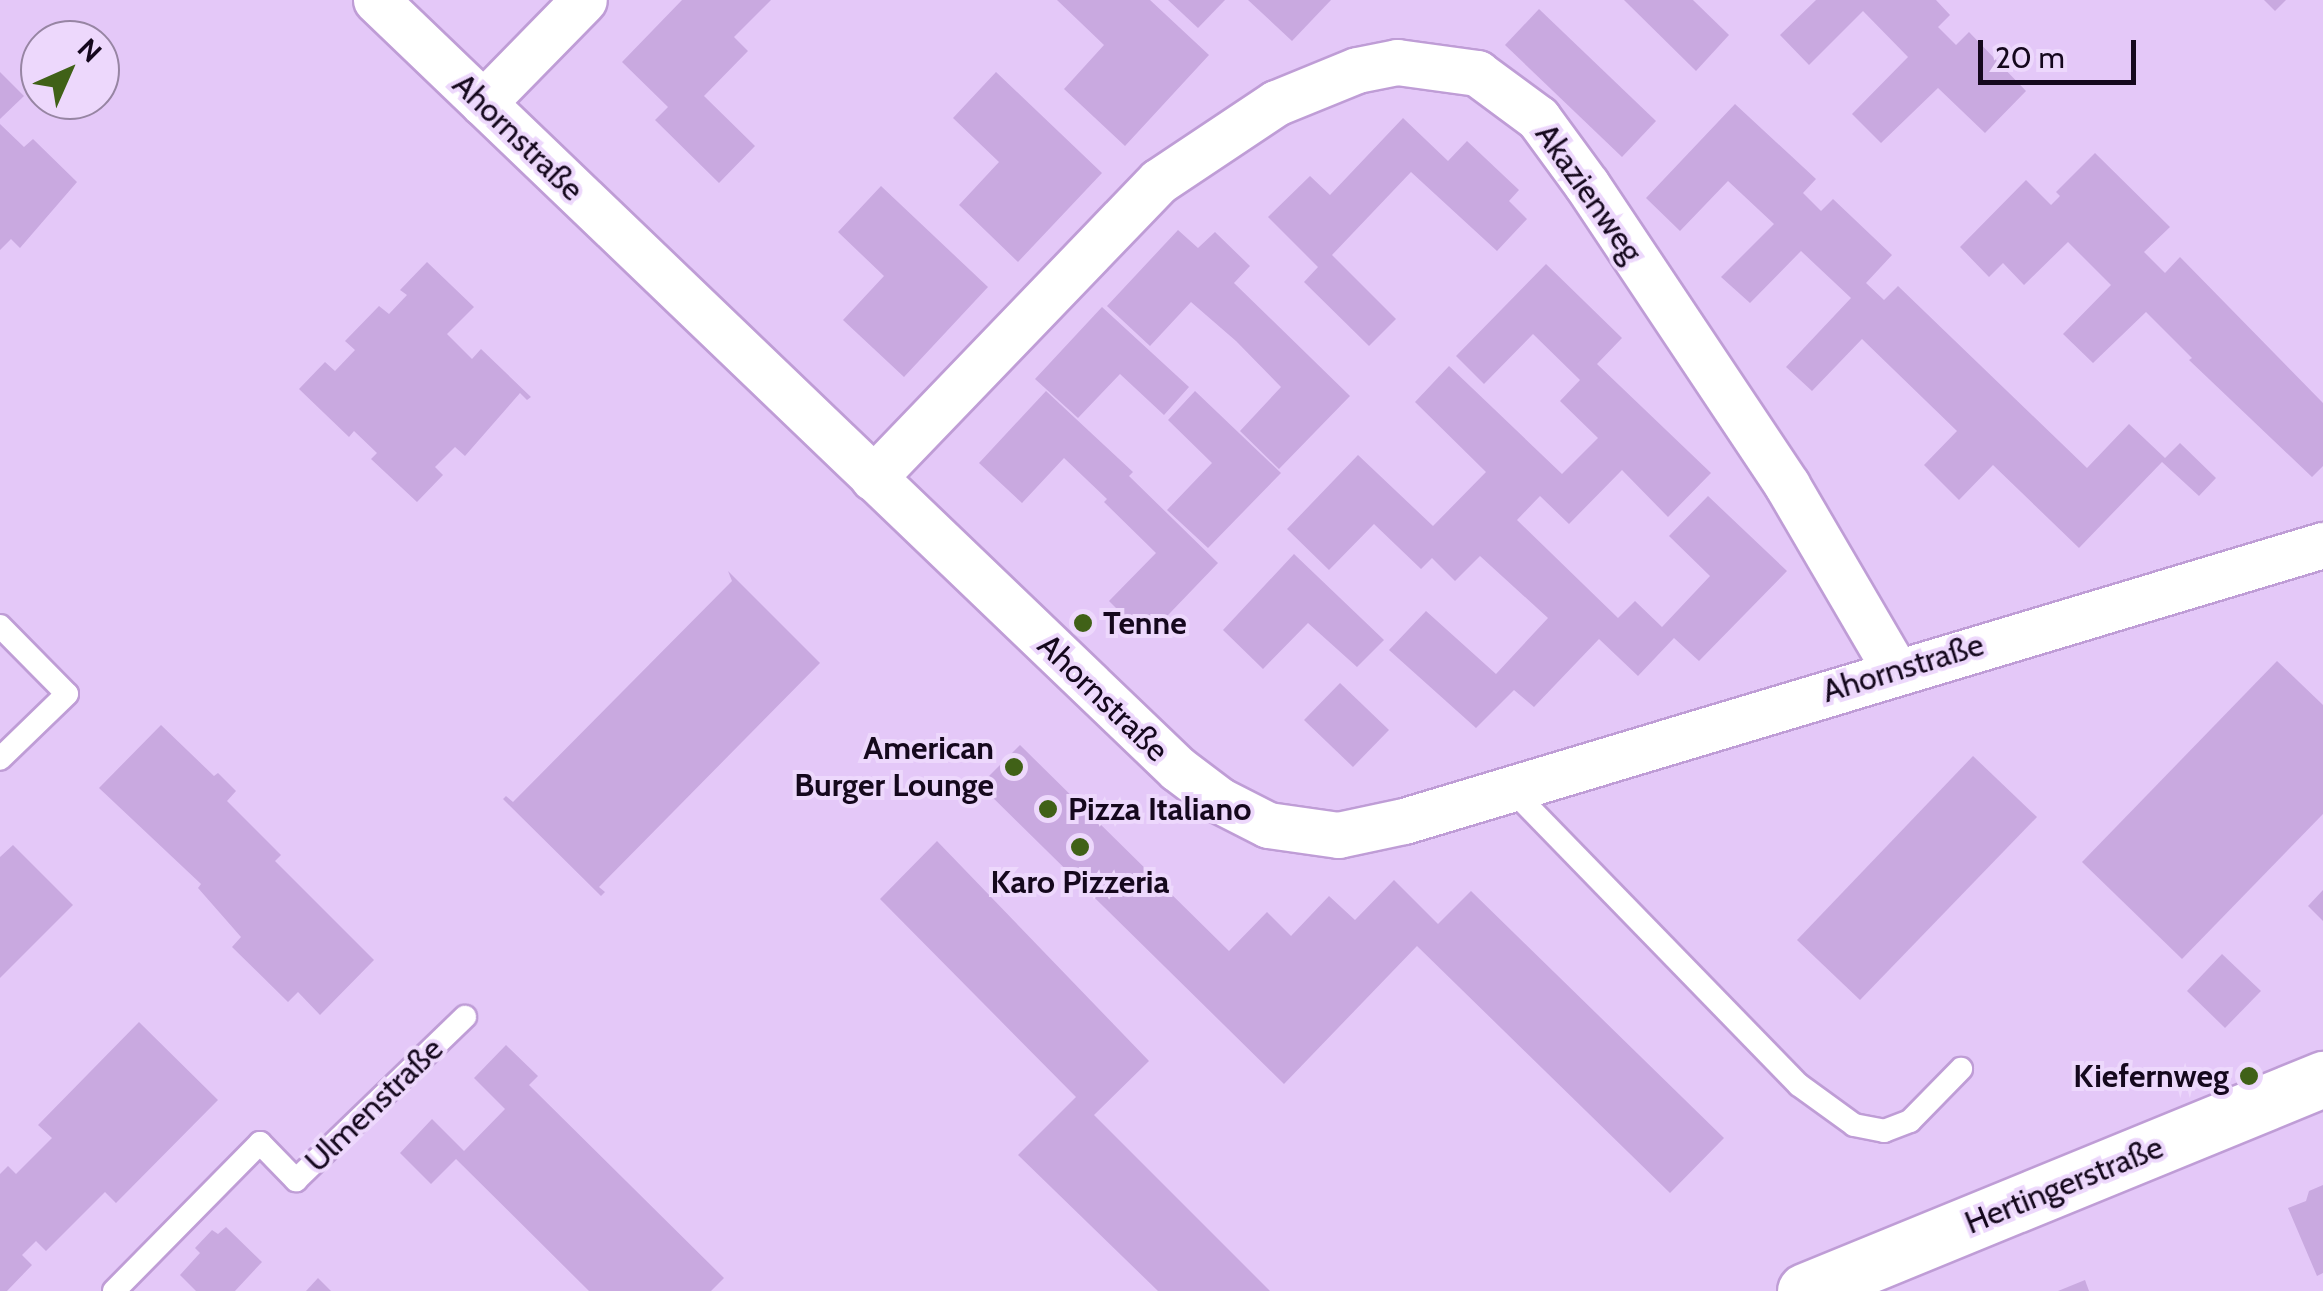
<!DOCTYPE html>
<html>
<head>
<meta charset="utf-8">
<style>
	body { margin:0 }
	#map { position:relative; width:2323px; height:1291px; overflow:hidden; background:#e4c8f8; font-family:Cabin,sans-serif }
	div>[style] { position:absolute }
	.building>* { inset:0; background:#c9a9e0 }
	.roads { filter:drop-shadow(2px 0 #bf9dd6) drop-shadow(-2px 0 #bf9dd6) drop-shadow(0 2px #bf9dd6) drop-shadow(0 -2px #bf9dd6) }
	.lane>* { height:22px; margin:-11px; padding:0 11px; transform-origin:11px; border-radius:11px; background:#fff }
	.street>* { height:45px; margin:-22.5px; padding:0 22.5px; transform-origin:22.5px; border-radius:22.5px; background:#fff }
	.secondary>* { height:55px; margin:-27.5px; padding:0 27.5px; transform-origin:27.5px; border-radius:27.5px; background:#fff }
	.dots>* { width:28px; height:28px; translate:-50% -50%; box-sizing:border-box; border:5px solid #edd8fc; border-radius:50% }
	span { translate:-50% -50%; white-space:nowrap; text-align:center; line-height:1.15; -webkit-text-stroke:8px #edd8fc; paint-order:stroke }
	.street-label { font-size:32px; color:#15081d }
	.poi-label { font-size:32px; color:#15081d; font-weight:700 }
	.left { translate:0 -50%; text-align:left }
	.right { translate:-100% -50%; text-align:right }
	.north { position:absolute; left:20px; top:20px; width:100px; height:100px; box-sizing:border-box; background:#edd8fc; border:2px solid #9785a3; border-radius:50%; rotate:45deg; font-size:28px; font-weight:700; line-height:40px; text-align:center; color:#15081d }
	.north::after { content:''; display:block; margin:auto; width:35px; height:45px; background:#406117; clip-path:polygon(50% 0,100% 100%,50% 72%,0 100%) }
	.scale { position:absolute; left:1978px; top:40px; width:158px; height:45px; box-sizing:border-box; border:5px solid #15081d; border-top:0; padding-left:12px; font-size:30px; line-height:35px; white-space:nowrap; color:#15081d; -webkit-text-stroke:8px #edd8fc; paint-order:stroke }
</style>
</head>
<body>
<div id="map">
	<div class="building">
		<div style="clip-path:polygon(682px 0,771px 0,734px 37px,748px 51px,704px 96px,755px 146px,719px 183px,655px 120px,668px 107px,622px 62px)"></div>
		<div style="clip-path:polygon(1057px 0,1150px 0,1209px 55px,1125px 146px,1064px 89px,1104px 45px)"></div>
		<div style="clip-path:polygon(1168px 0,1225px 0,1198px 28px)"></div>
		<div style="clip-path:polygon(1248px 0,1331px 0,1292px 41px)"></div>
		<div style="clip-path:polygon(1624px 0,1693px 0,1729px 35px,1696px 71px)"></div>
		<div style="clip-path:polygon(1816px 0,1936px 0,1950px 15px,1938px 27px,1956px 45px,1969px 32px,2026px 91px,1985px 133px,1938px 88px,1881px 143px,1852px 114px,1908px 57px,1863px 11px,1809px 65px,1780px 35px)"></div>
		<div style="clip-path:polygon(2264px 0,2286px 0,2275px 11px)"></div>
		<div style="clip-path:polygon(1539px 9px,1656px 121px,1622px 157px,1505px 45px)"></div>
		<div style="clip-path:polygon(0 72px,24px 96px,0 119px)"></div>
		<div style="clip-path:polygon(996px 72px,1102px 173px,1018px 262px,959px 205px,999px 162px,953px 118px)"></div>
		<div style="clip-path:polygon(1735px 104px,1816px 179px,1803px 193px,1821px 211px,1833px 199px,1892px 255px,1866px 283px,1884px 300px,1898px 286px,2087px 468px,2129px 424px,2165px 458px,2180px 443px,2216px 478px,2199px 496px,2162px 462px,2079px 548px,1993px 465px,1959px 500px,1924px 465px,1957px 431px,1862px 339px,1812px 391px,1786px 367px,1851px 298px,1801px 251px,1750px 303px,1721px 277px,1774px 224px,1728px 181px,1680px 231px,1646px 198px)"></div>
		<div style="clip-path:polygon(1403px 118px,1448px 161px,1467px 141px,1519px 190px,1509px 201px,1527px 219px,1497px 251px,1411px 172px,1332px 255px,1396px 319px,1369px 346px,1304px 282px,1318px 267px,1268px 217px,1310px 176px,1330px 195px)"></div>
		<div style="clip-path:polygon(0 124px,24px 147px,33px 139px,77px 182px,20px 248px,11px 239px,0 250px)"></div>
		<div style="clip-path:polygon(2095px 153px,2170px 227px,2144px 252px,2165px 273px,2180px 257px,2323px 403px,2323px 466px,2312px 477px,2189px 360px,2192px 358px,2146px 312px,2093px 363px,2063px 334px,2111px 285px,2068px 242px,2024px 285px,2003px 263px,1989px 277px,1960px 247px,2026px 180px,2051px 205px,2060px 196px,2056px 192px)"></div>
		<div style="clip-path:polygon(881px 186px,988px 287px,904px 377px,843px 320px,884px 276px,838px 232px)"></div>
		<div style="clip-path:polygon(1178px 230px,1198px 248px,1215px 232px,1250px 266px,1234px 283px,1350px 396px,1279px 469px,1240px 431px,1281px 387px,1236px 341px,1191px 302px,1150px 346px,1107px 306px)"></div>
		<div style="clip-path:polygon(427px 262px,474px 307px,447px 334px,472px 359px,481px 349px,531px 397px,527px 400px,520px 393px,465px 456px,455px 447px,435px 467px,443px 475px,417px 502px,371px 459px,377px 453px,354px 431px,349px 437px,299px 389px,325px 362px,335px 371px,355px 350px,345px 341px,379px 306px,389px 314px,407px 295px,400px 290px)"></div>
		<div style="clip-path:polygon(1546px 264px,1622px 338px,1597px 364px,1711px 473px,1668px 517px,1622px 470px,1569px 524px,1540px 496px,1517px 520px,1618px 618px,1635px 601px,1662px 627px,1710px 576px,1669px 536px,1708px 496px,1787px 571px,1699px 661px,1674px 638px,1638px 676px,1599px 639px,1534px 707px,1514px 690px,1476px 728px,1389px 650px,1426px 611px,1496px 674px,1548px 618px,1480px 556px,1455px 581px,1432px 558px,1421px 569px,1374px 524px,1329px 570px,1287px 529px,1358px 455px,1433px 526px,1486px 472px,1415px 402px,1449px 366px,1562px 474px,1598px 438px,1560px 401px,1580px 380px,1533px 334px,1484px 384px,1456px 356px)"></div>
		<div style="clip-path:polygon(1102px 307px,1189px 387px,1164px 415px,1120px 374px,1078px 418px,1035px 379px)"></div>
		<div style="clip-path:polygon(1046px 391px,1133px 472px,1129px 476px,1218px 563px,1146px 638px,1109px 601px,1156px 553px,1104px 502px,1107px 499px,1064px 458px,1022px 503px,979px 463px)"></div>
		<div style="clip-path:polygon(1195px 391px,1281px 473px,1208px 548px,1167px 510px,1212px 463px,1168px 420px)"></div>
		<div style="clip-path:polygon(1294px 554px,1384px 640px,1357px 667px,1308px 623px,1263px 669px,1223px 630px)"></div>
		<div style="clip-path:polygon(728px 571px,820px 663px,599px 887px,605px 892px,601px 896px,503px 799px,506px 796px,513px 802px,732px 581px)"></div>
		<div style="clip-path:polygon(2277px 661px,2323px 705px,2323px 814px,2182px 959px,2082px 862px)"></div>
		<div style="clip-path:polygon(1340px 683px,1389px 730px,1353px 767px,1304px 720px)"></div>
		<div style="clip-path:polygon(161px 725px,214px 776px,218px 773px,236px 791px,227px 801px,281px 855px,275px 861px,374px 960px,320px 1015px,298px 992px,288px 1002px,232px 947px,241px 937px,198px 888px,201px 884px,99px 788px)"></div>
		<div style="clip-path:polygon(1020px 745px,1229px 951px,1267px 912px,1291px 936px,1329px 896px,1355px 920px,1394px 880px,1438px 924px,1471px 891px,1724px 1138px,1670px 1193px,1417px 946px,1284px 1084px,980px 785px)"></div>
		<div style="clip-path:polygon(1973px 756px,2037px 817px,1860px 1000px,1797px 940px)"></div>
		<div style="clip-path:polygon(937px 841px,1149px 1061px,1094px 1115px,1270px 1291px,1158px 1291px,1018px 1155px,1076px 1097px,880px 899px)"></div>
		<div style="clip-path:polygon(13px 845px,73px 905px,0 978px,0 857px)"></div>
		<div style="clip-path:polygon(2323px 890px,2323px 921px,2308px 906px)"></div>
		<div style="clip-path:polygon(2222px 954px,2261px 991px,2225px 1028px,2187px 991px)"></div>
		<div style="clip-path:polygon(139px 1022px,218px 1100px,116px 1203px,105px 1192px,46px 1251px,36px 1241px,22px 1255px,32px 1265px,7px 1291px,0 1291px,0 1174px,8px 1166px,16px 1174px,52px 1138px,38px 1125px)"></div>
		<div style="clip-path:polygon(506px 1045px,538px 1076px,529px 1085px,724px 1278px,711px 1291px,589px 1291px,456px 1159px,431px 1184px,400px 1153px,432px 1119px,464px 1151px,505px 1109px,474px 1078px)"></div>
		<div style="clip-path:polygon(2323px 1185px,2323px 1273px,2317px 1276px,2288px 1208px,2306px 1201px,2309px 1191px)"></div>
		<div style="clip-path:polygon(226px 1227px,262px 1262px,235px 1291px,196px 1291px,180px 1275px,200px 1253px,195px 1248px,212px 1230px,218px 1234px)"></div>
		<div style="clip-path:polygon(318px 1278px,331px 1291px,306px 1291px)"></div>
		<div style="clip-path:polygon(2085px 1280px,2089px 1291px,2058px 1291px)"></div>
	</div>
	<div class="roads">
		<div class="lane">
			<div style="left:0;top:626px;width:95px;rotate:45.4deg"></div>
			<div style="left:67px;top:694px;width:93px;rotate:135.9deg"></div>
			<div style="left:1510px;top:788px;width:414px;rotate:45.8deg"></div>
			<div style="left:1799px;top:1085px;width:68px;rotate:36deg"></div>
			<div style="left:1854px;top:1125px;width:31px;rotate:11deg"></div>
			<div style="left:1884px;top:1131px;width:28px;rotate:-21deg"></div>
			<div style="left:1910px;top:1121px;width:73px;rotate:-45.6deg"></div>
			<div style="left:114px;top:1291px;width:208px;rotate:-45.4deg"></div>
			<div style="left:260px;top:1143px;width:52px;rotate:45.8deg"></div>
			<div style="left:296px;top:1180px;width:235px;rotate:-44deg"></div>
		</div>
		<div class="street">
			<div style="left:376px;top:0;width:1111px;rotate:43.8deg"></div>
			<div style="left:1178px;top:769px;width:51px;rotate:37.1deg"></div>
			<div style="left:1219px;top:800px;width:55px;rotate:27deg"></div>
			<div style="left:1268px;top:825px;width:71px;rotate:8.1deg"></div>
			<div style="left:1338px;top:835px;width:67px;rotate:-12deg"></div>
			<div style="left:1404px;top:821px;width:960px;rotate:-16.72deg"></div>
			<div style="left:483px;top:103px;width:144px;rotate:-45.6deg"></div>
			<div style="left:873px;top:478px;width:412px;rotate:-46.1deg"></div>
			<div style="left:1159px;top:181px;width:141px;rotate:-33.7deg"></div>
			<div style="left:1276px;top:103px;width:87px;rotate:-22.2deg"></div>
			<div style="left:1357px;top:70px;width:41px;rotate:-11.3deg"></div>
			<div style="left:1397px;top:62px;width:81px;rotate:7.8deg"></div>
			<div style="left:1477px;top:73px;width:76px;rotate:36.4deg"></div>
			<div style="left:1538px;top:118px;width:83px;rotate:53.8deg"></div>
			<div style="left:1587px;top:185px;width:361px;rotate:56.3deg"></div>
			<div style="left:1787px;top:485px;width:214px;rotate:59.7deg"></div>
		</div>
		<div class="secondary">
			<div style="left:1805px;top:1291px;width:560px;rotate:-22.26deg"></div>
		</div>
	</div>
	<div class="dots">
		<div style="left:1083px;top:623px;background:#406117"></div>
		<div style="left:1014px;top:767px;background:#406117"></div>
		<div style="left:1048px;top:809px;background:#406117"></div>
		<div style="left:1080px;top:847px;background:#406117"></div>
		<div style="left:2249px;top:1076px;background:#406117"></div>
	</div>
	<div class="street-label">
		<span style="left:518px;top:137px;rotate:44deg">Ahornstraße</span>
		<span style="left:1589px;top:193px;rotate:55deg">Akazienweg</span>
		<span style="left:1903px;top:668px;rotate:-17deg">Ahornstraße</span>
		<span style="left:1103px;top:698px;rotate:44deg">Ahornstraße</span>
		<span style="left:374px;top:1105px;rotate:-44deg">Ulmenstraße</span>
		<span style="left:2064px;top:1185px;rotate:-22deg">Hertingerstraße</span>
	</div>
	<div class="poi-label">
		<span class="left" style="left:1103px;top:623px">Tenne</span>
		<span class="right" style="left:994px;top:767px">American<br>Burger Lounge</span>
		<span class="left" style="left:1068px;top:809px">Pizza Italiano</span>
		<span style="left:1080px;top:882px">Karo Pizzeria</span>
		<span class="right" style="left:2229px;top:1076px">Kiefernweg</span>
	</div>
	<div class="north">N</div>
	<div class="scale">20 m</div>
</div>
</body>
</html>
